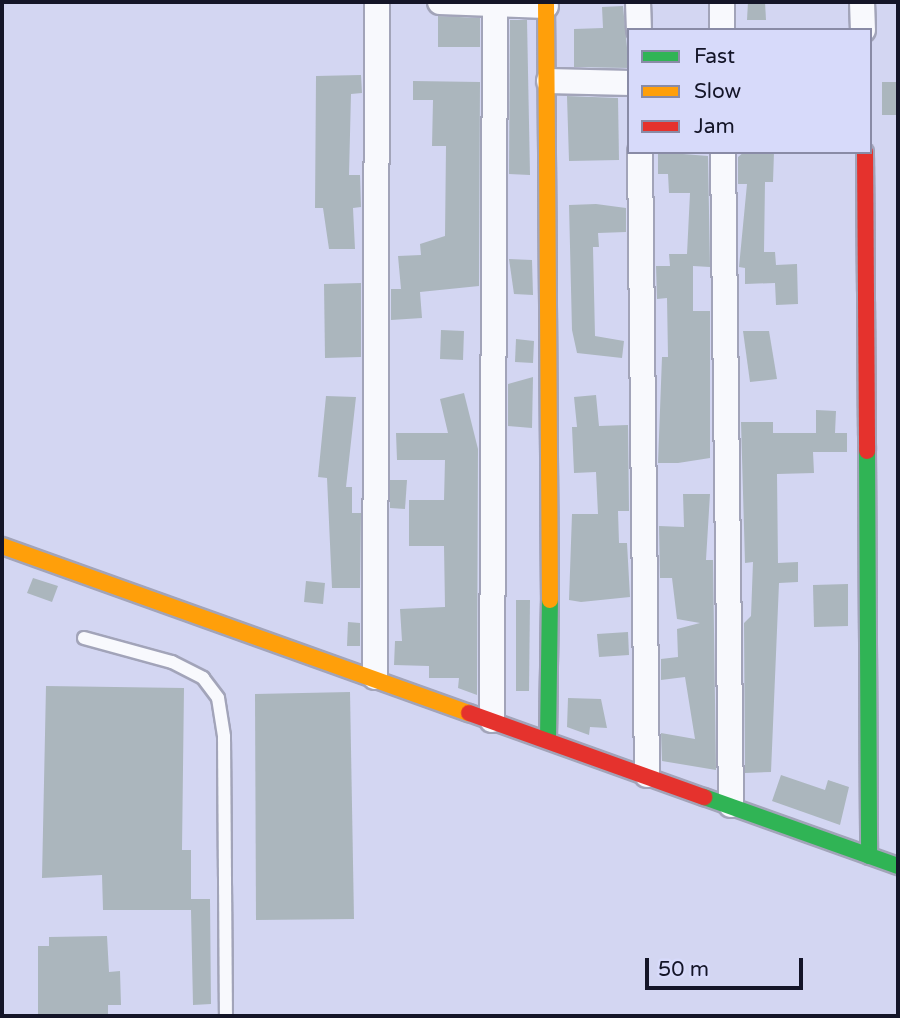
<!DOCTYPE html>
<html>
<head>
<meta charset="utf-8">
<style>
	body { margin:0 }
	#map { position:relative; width:900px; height:1018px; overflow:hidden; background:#d3d6f2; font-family:"Varela Round",sans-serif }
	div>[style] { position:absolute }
	.building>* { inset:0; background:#abb6bd }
	.roads { filter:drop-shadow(2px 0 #a2a4b9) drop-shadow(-2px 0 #a2a4b9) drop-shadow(0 2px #a2a4b9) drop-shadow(0 -2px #a2a4b9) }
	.lane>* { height:12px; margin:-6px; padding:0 6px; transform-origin:6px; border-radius:6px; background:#f8f9fd }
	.street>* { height:24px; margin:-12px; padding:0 12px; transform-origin:12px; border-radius:12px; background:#f8f9fd }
	.fast>* { height:16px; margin:-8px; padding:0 8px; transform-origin:8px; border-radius:8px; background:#30b455 }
	.slow>* { height:16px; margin:-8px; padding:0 8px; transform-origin:8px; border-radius:8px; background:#ff9f0a }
	.jam>* { height:16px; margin:-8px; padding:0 8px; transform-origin:8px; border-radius:8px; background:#e5322d }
	span { translate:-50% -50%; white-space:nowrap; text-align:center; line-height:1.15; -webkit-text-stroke:7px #d7dafa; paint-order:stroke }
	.frame { position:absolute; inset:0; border:4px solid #141528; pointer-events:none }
	.legend { position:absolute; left:627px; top:28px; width:245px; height:126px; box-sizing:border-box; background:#d7dafa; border:2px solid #898ba6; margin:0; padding:9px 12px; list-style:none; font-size:21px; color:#141528 }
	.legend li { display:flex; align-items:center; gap:14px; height:35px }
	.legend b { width:35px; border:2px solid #898ba6 }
	.scale { position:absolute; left:645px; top:958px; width:158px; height:32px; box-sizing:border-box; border:4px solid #141528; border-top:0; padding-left:9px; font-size:21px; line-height:24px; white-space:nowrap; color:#141528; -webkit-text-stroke:5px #d7dafa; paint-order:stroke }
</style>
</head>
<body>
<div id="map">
	<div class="building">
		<div style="clip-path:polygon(748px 2px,765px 2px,766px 20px,747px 20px)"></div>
		<div style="clip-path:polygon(623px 6px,629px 68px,574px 67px,574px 29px,603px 28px,602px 7px)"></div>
		<div style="clip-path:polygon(438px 16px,480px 18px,480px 47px,438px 47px)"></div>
		<div style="clip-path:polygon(510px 20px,527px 20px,530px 175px,509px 174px)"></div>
		<div style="clip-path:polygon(361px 75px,362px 93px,351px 94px,349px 175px,360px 175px,361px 207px,353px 208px,355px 249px,329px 249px,323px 208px,315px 208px,316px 76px)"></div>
		<div style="clip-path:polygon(413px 81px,480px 82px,479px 286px,420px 292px,422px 318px,391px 320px,391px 289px,401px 289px,398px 256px,421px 255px,420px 244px,445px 236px,446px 146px,432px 146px,433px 100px,413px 100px)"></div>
		<div style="clip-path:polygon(882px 82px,898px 82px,898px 115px,882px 115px)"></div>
		<div style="clip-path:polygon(567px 96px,618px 98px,619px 160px,569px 161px)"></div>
		<div style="clip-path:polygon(658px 152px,708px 156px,710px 267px,693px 266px,693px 311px,710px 311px,710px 458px,678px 463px,658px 463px,662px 357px,668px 357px,667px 298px,657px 299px,656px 266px,670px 266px,669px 254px,687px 254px,690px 193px,669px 193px,668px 174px,658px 174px)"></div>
		<div style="clip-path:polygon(744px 152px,774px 152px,773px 182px,765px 182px,764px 252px,775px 252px,776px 265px,797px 264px,798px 304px,776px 305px,775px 283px,745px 284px,745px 268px,739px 267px,747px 184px,738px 184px,738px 157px)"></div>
		<div style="clip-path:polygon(596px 204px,626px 208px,626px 232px,598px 233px,599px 247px,593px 247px,595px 336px,624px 341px,622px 358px,577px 353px,572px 330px,569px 205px)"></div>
		<div style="clip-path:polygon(509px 259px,532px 260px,533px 295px,514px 294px)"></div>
		<div style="clip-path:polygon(361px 283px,361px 357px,325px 358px,324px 284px)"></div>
		<div style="clip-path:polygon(441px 330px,464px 331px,463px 360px,440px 359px)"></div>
		<div style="clip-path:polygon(743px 331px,769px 331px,777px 379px,750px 382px)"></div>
		<div style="clip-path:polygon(516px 339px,534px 341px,533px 363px,515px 362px)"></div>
		<div style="clip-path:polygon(533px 377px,532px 428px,508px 426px,508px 384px)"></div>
		<div style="clip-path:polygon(464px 393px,478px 449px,477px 695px,458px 688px,459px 678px,429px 678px,429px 666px,394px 665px,395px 641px,402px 641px,400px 609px,445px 607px,444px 546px,409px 546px,409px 500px,444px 500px,445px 460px,397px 460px,396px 433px,448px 433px,440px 399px)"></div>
		<div style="clip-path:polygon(596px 395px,599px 426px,628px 425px,629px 511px,618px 511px,619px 543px,627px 543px,630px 597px,581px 602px,569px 600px,572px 514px,598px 514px,596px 472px,574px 473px,572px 427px,577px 427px,574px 397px)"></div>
		<div style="clip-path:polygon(326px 396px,356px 397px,346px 487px,352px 487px,352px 513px,361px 513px,360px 588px,332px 588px,327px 478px,318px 477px)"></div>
		<div style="clip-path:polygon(816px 410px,836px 411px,835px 433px,847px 433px,847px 452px,813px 452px,814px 473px,777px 474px,778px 563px,798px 562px,798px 582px,779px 583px,771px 772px,745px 773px,744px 623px,751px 616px,753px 562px,745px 563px,741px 422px,773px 422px,773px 433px,816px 433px)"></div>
		<div style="clip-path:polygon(390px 480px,407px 480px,405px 509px,390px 508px)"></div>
		<div style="clip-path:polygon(683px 494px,710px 494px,706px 560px,713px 560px,716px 770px,662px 761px,661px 733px,695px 739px,685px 677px,661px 680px,661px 659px,678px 657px,677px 629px,700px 623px,677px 619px,672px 578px,660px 578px,659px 526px,684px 527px)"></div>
		<div style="clip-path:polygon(33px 578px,58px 586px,52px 602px,27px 593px)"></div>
		<div style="clip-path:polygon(306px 581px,325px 583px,323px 604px,304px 602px)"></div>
		<div style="clip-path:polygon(848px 584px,848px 626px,814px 627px,813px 585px)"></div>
		<div style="clip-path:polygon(516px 600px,530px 600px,529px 691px,516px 691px)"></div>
		<div style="clip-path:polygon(348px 622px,360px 623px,360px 646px,347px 646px)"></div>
		<div style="clip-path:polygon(628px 632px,629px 655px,599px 657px,597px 634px)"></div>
		<div style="clip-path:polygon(46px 686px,184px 688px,182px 850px,191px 850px,191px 899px,210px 899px,211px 1004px,193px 1005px,191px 910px,103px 910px,102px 875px,42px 878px)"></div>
		<div style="clip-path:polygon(350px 692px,354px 919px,256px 920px,255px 694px)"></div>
		<div style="clip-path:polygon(568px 698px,601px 699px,607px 728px,590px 727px,589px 735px,567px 727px)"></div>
		<div style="clip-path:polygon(781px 775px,825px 790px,828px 780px,849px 787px,840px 825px,772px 801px)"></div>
		<div style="clip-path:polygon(107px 936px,109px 972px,120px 971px,121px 1005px,108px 1005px,108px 1016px,38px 1016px,38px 946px,49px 946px,49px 937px)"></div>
	</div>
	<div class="roads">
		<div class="lane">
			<div style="left:84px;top:638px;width:91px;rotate:15.3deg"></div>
			<div style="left:172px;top:662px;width:35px;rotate:27deg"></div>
			<div style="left:203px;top:678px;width:25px;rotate:53deg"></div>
			<div style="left:218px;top:698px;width:39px;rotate:81deg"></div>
			<div style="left:224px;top:737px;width:279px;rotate:89.6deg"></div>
		</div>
		<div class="street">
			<div style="left:440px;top:2px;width:106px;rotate:2.2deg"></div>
			<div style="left:638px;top:2px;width:28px;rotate:88deg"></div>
			<div style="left:722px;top:2px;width:28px;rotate:90deg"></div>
			<div style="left:862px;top:2px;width:28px;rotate:88deg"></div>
			<div style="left:549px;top:81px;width:80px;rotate:1.4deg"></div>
			<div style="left:640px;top:152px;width:623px;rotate:89.36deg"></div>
			<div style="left:723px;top:152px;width:653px;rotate:89.3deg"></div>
			<div style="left:375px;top:677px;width:675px;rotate:-89.83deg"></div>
			<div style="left:492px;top:720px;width:716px;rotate:-89.76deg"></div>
		</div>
		<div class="fast">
			<div style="left:867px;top:451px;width:405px;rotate:89.7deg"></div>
			<div style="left:548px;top:739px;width:139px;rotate:-89.2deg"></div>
			<div style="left:704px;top:797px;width:206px;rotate:19.6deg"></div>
		</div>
		<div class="slow">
			<div style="left:546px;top:2px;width:598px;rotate:89.62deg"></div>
			<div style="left:2px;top:546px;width:496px;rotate:19.7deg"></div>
		</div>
		<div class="jam">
			<div style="left:865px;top:152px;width:299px;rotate:89.6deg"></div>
			<div style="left:469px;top:713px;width:250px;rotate:19.7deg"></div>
		</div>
	</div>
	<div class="frame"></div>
	<ul class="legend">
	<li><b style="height:9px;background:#30b455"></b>Fast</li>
	<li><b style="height:9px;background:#ff9f0a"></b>Slow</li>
	<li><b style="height:9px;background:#e5322d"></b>Jam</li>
	</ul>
	<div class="scale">50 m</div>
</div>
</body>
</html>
